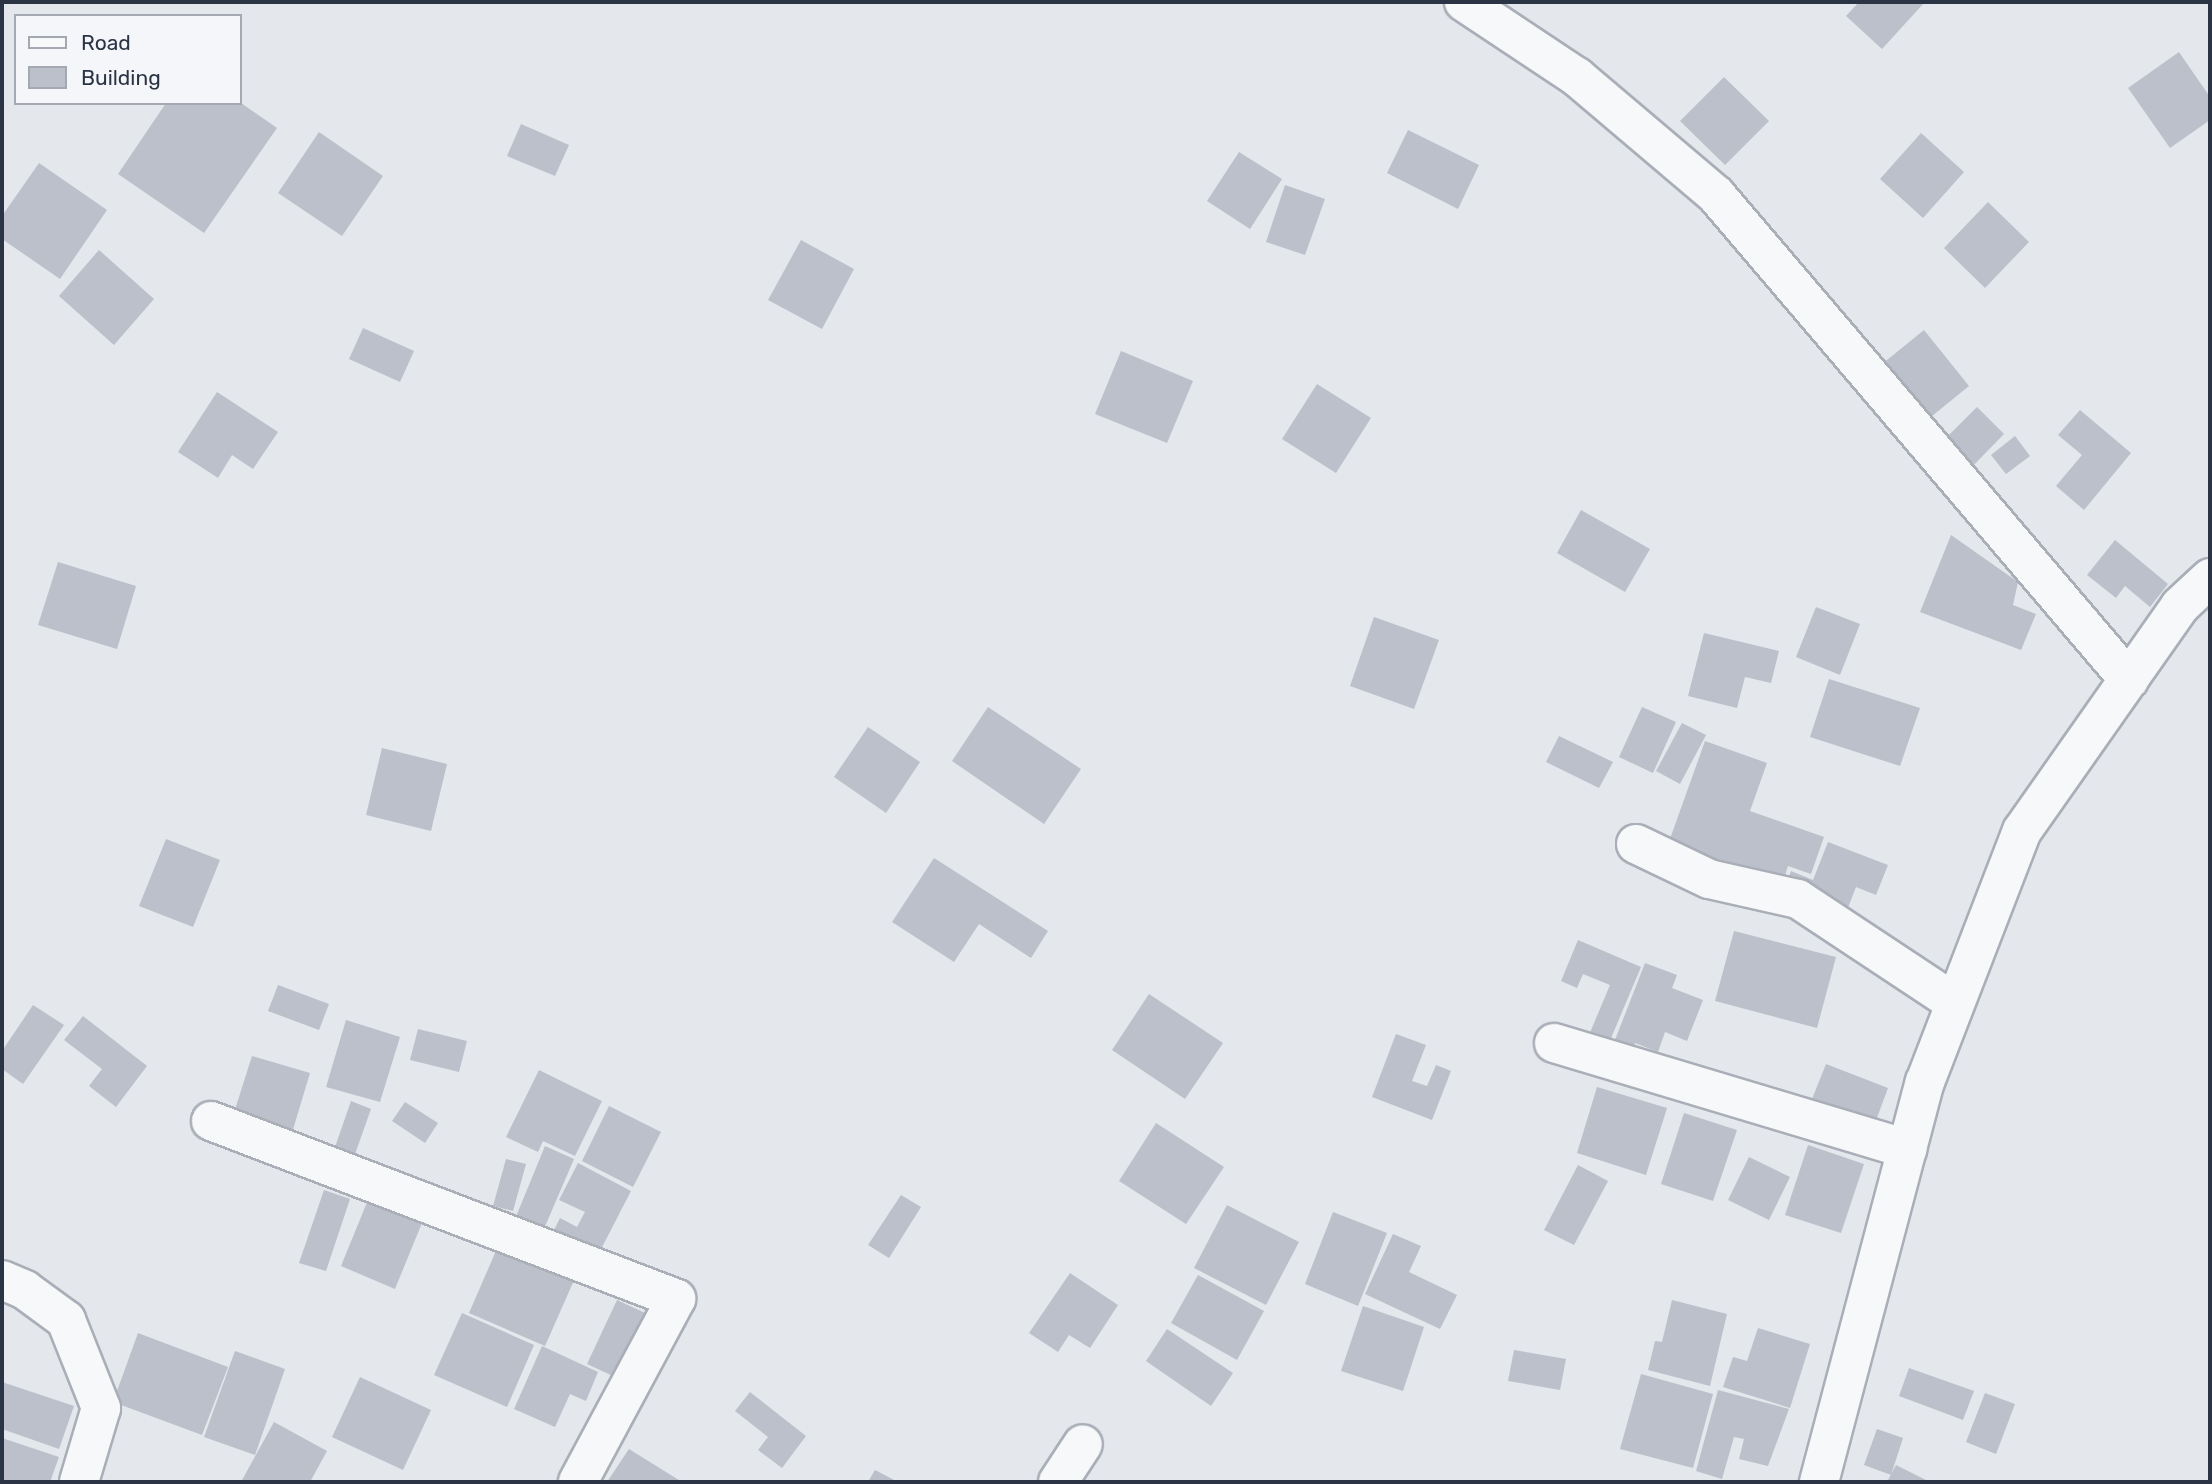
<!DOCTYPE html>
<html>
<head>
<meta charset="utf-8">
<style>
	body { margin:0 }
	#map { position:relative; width:2212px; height:1484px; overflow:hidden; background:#e4e7ec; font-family:Rubik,sans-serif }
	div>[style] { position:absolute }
	.building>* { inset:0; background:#bbc0ca }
	.roads { filter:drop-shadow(2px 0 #a9aeb7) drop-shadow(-2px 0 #a9aeb7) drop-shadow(0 2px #a9aeb7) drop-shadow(0 -2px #a9aeb7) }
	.minor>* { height:38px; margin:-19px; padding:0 19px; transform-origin:19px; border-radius:19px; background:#f7f8fa }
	span { translate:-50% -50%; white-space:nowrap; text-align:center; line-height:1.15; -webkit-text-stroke:5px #f4f6f9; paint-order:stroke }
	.frame { position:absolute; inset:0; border:4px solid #2b3445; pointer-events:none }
	.legend { position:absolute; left:14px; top:14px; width:228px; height:91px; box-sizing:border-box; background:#f4f6f9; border:2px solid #a4a8b1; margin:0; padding:9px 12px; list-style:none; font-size:21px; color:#2b3445 }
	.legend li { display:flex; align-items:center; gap:14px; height:35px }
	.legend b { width:35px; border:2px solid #a4a8b1 }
</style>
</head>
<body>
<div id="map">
	<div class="building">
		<div style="clip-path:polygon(1859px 2px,1923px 2px,1924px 3px,1882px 49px,1846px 16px)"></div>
		<div style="clip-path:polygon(2179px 52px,2210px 97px,2210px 120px,2170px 148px,2128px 88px)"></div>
		<div style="clip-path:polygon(1724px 77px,1769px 121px,1725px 165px,1680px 121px)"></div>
		<div style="clip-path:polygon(166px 103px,241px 103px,277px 128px,204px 233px,118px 174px)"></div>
		<div style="clip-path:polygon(521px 124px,569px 145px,555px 176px,507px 156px)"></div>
		<div style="clip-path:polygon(1408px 130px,1479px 165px,1458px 209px,1387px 173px)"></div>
		<div style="clip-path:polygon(319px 132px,383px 176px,342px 236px,278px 193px)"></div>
		<div style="clip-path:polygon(1921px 133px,1964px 172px,1923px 218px,1880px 179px)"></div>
		<div style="clip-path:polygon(1239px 152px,1282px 179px,1250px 229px,1207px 201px)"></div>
		<div style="clip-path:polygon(39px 163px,107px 210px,60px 279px,2px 239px,2px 216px)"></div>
		<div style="clip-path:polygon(1285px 185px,1325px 199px,1305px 255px,1266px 242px)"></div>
		<div style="clip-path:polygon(1988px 202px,2029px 242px,1985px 288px,1944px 248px)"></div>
		<div style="clip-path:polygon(801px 240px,854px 269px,822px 329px,768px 300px)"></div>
		<div style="clip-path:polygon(99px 250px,154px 299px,114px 345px,59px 296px)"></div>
		<div style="clip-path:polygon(363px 328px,414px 351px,400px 382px,349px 359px)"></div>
		<div style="clip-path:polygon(1924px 330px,1969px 386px,1916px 429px,1871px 373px)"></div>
		<div style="clip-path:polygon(1121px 351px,1193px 381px,1167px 443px,1095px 414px)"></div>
		<div style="clip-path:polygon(1317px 384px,1371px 418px,1336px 473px,1282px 439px)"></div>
		<div style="clip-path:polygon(217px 392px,278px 432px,253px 469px,232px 455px,218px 478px,178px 452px)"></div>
		<div style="clip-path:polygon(1977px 407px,2004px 434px,1965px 474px,1938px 446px)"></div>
		<div style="clip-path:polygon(2080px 410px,2131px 453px,2084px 510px,2056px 486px,2082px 455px,2058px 435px)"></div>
		<div style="clip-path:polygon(2015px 436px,2030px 456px,2006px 474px,1991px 455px)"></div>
		<div style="clip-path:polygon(1581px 510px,1650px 549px,1625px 592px,1557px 553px)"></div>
		<div style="clip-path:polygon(1951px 535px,2018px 582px,2013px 605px,2036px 614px,2021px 650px,1920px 612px)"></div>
		<div style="clip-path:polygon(2115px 540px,2168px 584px,2150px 607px,2125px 586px,2116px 598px,2087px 575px)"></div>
		<div style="clip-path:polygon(58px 562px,136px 586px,117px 649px,38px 625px)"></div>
		<div style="clip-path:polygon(1816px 607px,1860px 624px,1840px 675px,1796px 657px)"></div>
		<div style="clip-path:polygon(1374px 617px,1439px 640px,1414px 709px,1350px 686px)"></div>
		<div style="clip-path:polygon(1704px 633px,1779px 651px,1771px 683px,1745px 677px,1737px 708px,1688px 696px)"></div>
		<div style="clip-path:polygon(1829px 679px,1920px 708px,1900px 766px,1810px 737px)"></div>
		<div style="clip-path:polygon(988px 707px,1081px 769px,1044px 824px,952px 761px)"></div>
		<div style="clip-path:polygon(1642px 707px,1676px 722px,1653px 773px,1619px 757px)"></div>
		<div style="clip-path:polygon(1682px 723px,1706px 735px,1680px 784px,1656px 771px)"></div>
		<div style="clip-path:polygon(868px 727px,920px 762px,886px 813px,834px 777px)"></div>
		<div style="clip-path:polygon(1559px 736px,1613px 762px,1599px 788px,1546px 762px)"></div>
		<div style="clip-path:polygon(1705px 741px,1767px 763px,1750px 811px,1824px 837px,1811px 874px,1788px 866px,1779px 894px,1666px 850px)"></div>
		<div style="clip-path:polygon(382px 748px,447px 764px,431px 831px,366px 815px)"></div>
		<div style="clip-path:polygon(166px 839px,220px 860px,193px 927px,139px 906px)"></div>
		<div style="clip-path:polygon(1828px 842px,1888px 865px,1876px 895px,1856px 887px,1844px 918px,1783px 894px,1791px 871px,1813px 880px)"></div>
		<div style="clip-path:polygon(934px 858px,1048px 931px,1031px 958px,979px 924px,954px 962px,892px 922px)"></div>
		<div style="clip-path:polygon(1734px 931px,1836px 957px,1817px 1028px,1715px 1001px)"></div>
		<div style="clip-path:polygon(1578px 940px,1641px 967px,1609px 1043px,1589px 1035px,1610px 985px,1583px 974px,1577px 988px,1561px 981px)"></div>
		<div style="clip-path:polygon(1645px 963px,1677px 975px,1672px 988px,1703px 1000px,1687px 1041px,1665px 1032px,1658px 1052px,1635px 1043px,1631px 1051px,1613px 1045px)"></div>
		<div style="clip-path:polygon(278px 985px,329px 1004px,319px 1030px,268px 1011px)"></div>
		<div style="clip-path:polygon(1149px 994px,1223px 1043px,1185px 1099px,1112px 1050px)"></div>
		<div style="clip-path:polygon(33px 1005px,64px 1025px,23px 1084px,2px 1069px,2px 1051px)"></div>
		<div style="clip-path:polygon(83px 1016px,147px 1066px,116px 1107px,89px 1086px,102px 1069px,64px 1040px)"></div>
		<div style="clip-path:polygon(346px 1020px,400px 1037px,380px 1102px,326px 1087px)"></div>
		<div style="clip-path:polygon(418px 1029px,467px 1041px,459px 1072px,410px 1060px)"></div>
		<div style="clip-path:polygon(1396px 1034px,1426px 1045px,1412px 1081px,1427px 1086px,1436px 1065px,1451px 1071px,1432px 1120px,1372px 1097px)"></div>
		<div style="clip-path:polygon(252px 1056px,310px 1073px,291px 1136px,232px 1119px)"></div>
		<div style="clip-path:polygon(1826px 1064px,1888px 1088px,1871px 1134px,1808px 1109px)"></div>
		<div style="clip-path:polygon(539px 1070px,602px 1101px,575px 1156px,543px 1141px,538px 1152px,506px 1137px)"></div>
		<div style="clip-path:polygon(1597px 1087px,1667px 1108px,1646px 1175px,1577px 1153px)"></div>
		<div style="clip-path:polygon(351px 1101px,371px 1109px,354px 1157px,334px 1150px)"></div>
		<div style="clip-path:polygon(405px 1102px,438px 1123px,425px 1143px,392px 1121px)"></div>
		<div style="clip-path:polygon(609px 1106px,661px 1132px,633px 1187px,582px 1161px)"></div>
		<div style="clip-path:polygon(1684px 1113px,1737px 1130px,1713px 1201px,1661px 1184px)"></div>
		<div style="clip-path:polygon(1156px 1123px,1224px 1167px,1186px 1224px,1119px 1181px)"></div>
		<div style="clip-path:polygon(1808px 1145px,1864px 1164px,1841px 1233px,1785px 1215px)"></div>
		<div style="clip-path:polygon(545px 1146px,574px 1159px,543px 1231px,515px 1219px)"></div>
		<div style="clip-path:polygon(1749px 1157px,1790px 1177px,1769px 1220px,1728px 1200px)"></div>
		<div style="clip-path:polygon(506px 1159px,526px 1164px,513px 1211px,493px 1206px)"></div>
		<div style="clip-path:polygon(578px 1163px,631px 1191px,599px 1253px,554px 1230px,560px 1218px,577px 1227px,585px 1212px,559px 1200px)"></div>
		<div style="clip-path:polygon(1578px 1165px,1608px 1181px,1574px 1245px,1544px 1230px)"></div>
		<div style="clip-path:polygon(324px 1190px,350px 1199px,326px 1271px,299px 1263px)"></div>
		<div style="clip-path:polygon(370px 1195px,424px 1218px,395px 1289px,341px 1266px)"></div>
		<div style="clip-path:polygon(901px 1195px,921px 1207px,889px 1258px,868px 1245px)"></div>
		<div style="clip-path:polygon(1227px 1205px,1299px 1242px,1266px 1305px,1194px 1268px)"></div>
		<div style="clip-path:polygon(1333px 1212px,1387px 1233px,1358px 1306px,1305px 1284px)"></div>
		<div style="clip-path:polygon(1393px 1234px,1421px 1246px,1409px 1272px,1457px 1295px,1440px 1329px,1365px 1294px)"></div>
		<div style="clip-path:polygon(499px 1244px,575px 1278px,545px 1346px,469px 1313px)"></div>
		<div style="clip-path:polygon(1070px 1273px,1118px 1305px,1090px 1348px,1069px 1335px,1058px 1352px,1029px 1333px)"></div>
		<div style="clip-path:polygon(1198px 1275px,1264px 1311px,1237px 1360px,1171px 1323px)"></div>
		<div style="clip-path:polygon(617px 1300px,645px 1313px,615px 1377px,587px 1364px)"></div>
		<div style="clip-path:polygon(1672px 1300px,1727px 1314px,1710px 1386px,1648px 1370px,1655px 1341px,1662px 1342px)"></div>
		<div style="clip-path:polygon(1363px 1306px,1424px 1327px,1403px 1391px,1341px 1371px)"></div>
		<div style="clip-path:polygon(462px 1313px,534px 1345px,507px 1407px,434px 1375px)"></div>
		<div style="clip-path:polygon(1758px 1328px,1810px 1344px,1790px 1408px,1723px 1387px,1733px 1357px,1747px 1361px)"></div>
		<div style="clip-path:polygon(1167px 1329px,1233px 1373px,1211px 1406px,1146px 1361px)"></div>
		<div style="clip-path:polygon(138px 1333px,228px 1367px,202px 1435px,113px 1402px)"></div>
		<div style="clip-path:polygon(542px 1346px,598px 1372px,586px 1401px,570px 1394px,555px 1427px,514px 1409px)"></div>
		<div style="clip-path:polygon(1514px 1350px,1566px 1359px,1560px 1390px,1508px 1381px)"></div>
		<div style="clip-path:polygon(235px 1351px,285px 1369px,255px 1455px,204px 1437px)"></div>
		<div style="clip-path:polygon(1909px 1368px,1974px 1391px,1963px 1420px,1899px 1396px)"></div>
		<div style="clip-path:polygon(1641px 1374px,1713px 1394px,1693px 1468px,1620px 1449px)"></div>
		<div style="clip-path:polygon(360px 1377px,431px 1410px,403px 1470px,332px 1437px)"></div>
		<div style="clip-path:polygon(2px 1382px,74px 1406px,59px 1449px,2px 1429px)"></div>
		<div style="clip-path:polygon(1718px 1390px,1789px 1409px,1768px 1466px,1739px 1459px,1744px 1439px,1734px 1437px,1722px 1479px,1696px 1471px)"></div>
		<div style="clip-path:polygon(750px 1392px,806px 1436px,782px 1468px,758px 1450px,768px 1437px,735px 1411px)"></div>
		<div style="clip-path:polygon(1985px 1393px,2015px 1404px,1996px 1454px,1966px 1442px)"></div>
		<div style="clip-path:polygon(274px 1422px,327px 1451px,310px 1482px,241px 1482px)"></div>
		<div style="clip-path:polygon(1877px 1429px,1903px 1438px,1891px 1475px,1864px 1465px)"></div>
		<div style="clip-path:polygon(2px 1438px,59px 1457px,50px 1482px,2px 1482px)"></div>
		<div style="clip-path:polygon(629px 1449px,682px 1482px,607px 1482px)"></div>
		<div style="clip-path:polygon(1896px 1465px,1930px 1482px,1887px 1482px)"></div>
		<div style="clip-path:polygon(875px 1470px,898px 1482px,868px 1482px)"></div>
	</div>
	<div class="roads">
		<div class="minor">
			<div style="left:1464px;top:2px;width:136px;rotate:33.6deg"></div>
			<div style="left:1577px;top:77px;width:182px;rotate:40.3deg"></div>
			<div style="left:1716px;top:195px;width:637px;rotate:49.58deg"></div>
			<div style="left:1636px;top:844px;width:81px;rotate:25.6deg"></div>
			<div style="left:1709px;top:879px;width:91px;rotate:12.7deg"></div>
			<div style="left:1798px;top:899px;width:188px;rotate:33.5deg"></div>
			<div style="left:1554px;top:1043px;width:369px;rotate:16.7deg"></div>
			<div style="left:211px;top:1121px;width:498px;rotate:20.9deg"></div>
			<div style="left:676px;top:1299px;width:208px;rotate:118.2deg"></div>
			<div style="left:2px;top:1280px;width:25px;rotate:23deg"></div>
			<div style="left:25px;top:1290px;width:51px;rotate:36.2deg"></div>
			<div style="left:66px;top:1320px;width:95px;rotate:68.3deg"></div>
			<div style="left:101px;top:1408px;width:77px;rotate:106.6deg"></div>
			<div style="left:1058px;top:1482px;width:45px;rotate:-56.7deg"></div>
			<div style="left:1819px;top:1482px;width:414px;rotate:-75.2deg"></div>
			<div style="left:1925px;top:1082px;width:269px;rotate:-68.9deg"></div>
			<div style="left:2022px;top:831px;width:275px;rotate:-54.9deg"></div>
			<div style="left:2180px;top:606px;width:41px;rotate:-43deg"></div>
		</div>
	</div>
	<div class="frame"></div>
	<ul class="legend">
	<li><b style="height:9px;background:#f7f8fa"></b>Road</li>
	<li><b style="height:19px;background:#bbc0ca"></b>Building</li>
	</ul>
</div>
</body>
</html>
